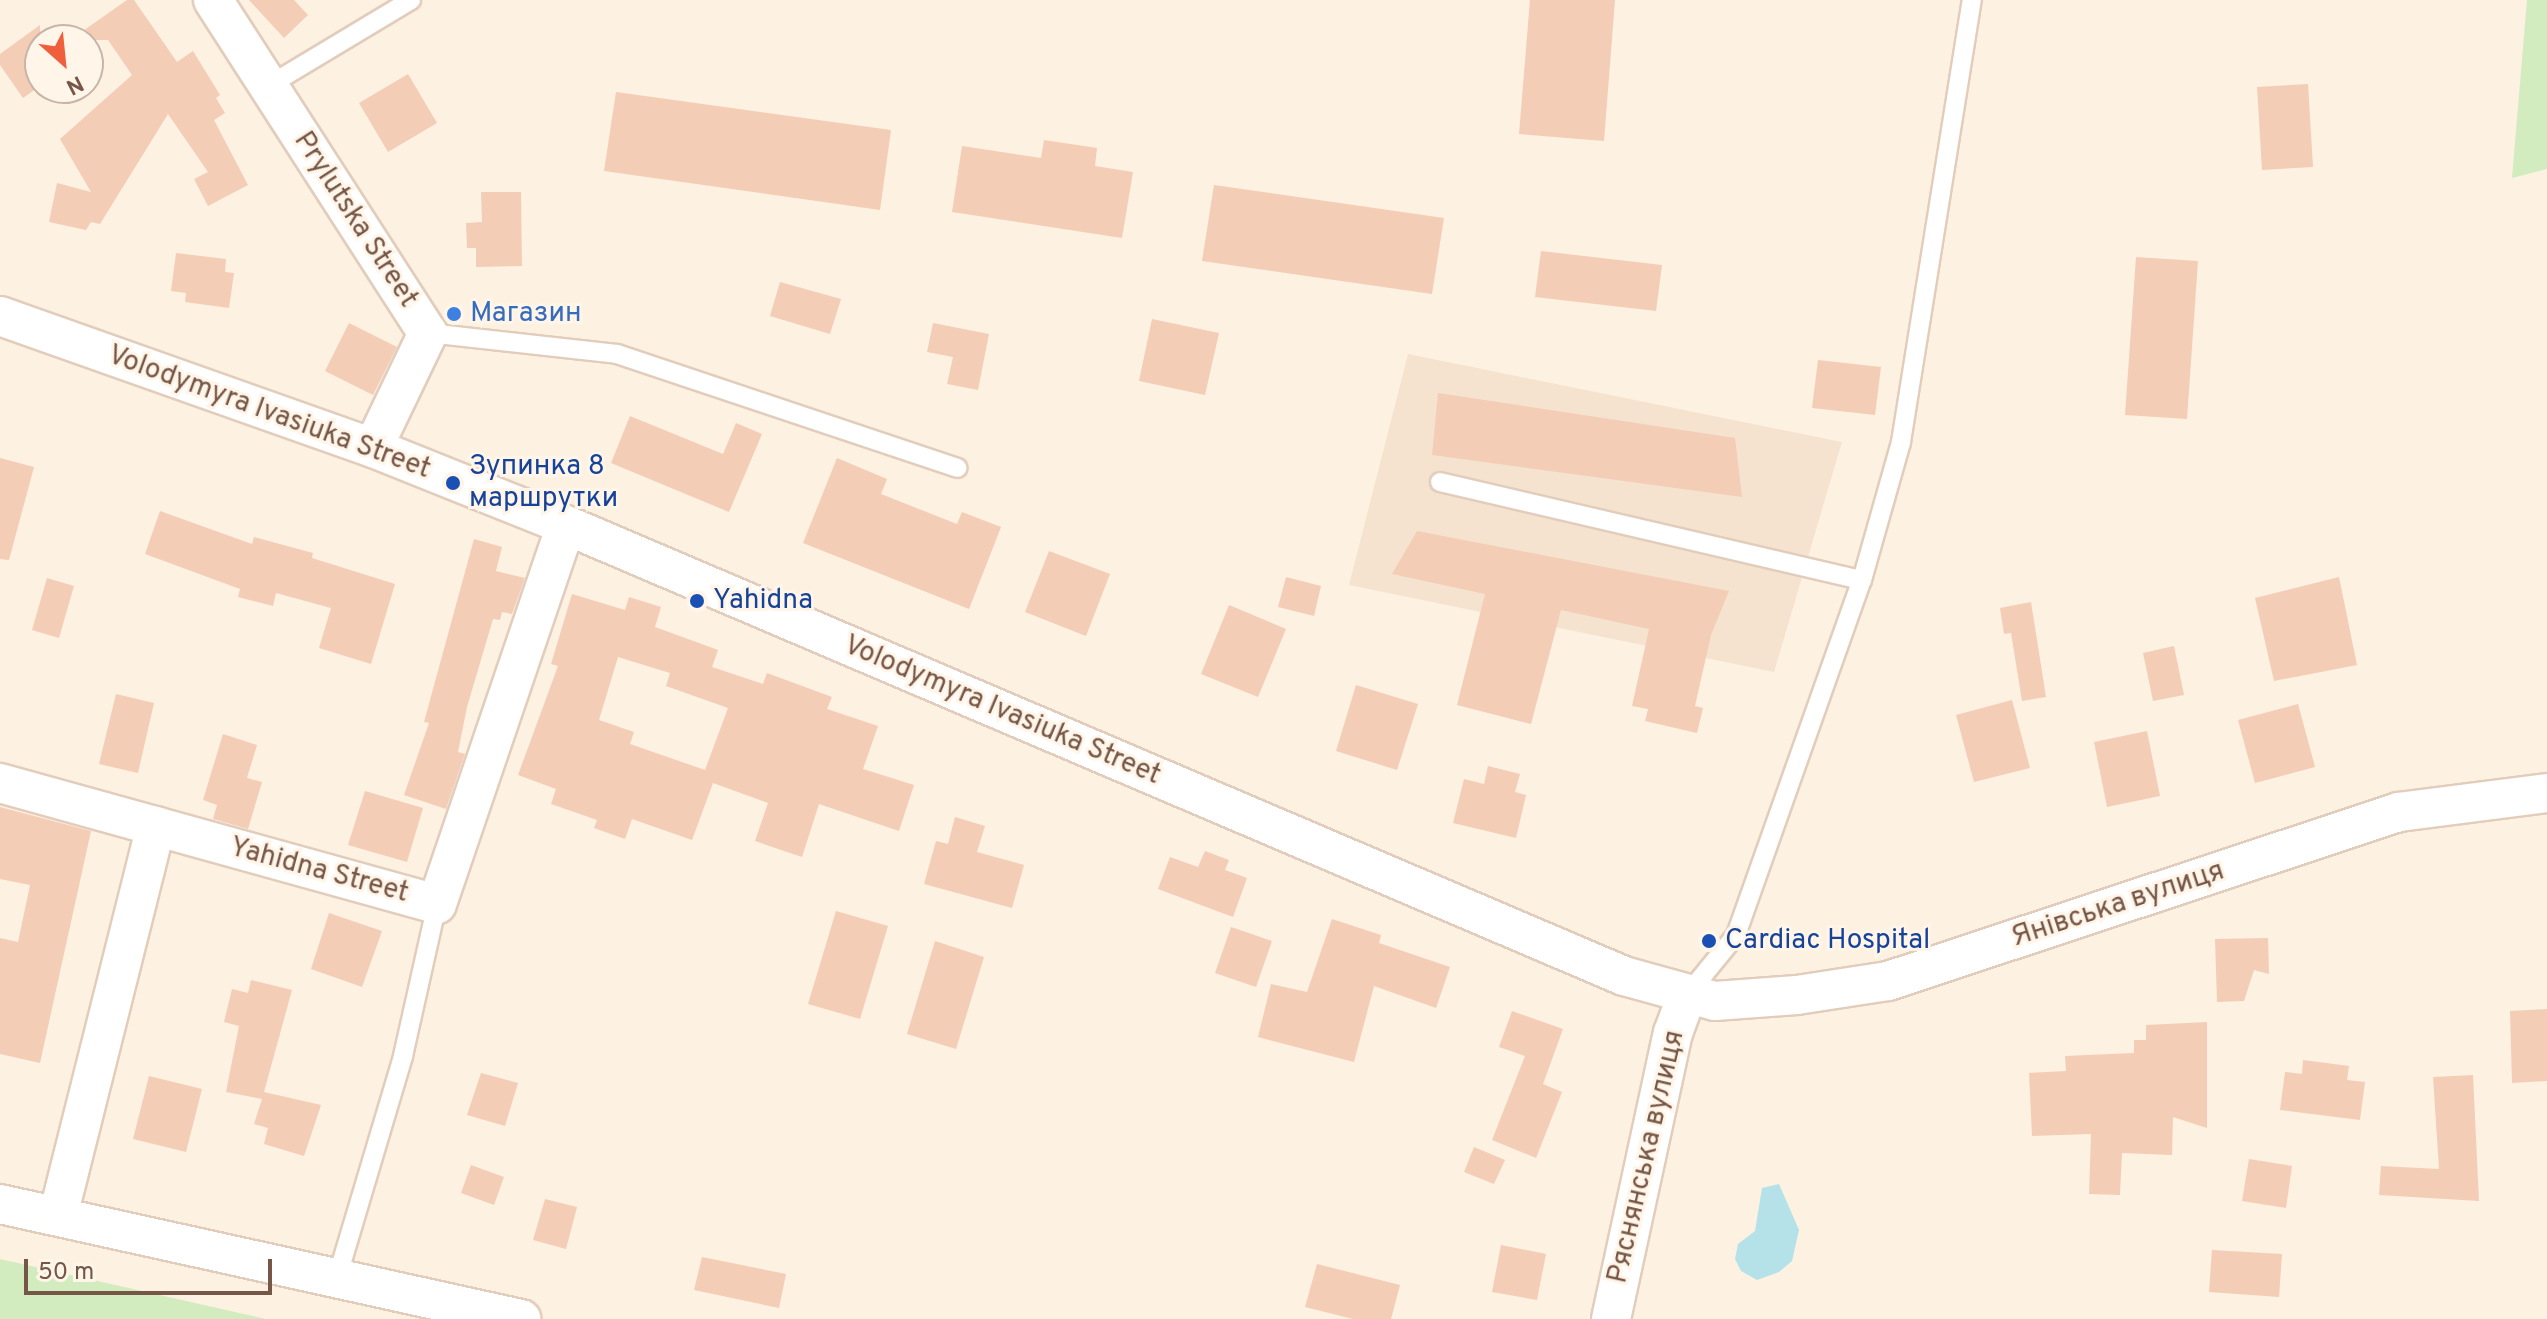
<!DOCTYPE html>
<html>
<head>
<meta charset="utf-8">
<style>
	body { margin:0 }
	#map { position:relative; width:2547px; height:1319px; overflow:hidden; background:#fdf1e1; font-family:Overpass,sans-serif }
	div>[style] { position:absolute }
	.residential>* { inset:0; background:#f5e3cf }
	.green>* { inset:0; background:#d2ecbf }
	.water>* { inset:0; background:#b4e2e8 }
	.building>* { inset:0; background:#f4cdb7 }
	.roads { filter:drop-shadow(2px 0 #e2cdbc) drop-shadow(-2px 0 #e2cdbc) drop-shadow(0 2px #e2cdbc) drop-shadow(0 -2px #e2cdbc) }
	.service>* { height:18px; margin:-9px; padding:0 9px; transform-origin:9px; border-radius:9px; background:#fff }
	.minor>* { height:38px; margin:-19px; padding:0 19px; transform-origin:19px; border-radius:19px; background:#fff }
	.dots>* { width:22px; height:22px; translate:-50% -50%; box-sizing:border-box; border:4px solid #fff5e8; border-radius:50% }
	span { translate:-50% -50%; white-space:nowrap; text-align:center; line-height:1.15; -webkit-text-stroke:6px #fff5e8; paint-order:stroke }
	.street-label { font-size:28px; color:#765646 }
	.shop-label { font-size:28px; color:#366cbe }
	.left { translate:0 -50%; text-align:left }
	.transit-label { font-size:28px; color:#164399 }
	.north { position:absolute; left:24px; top:24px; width:80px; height:80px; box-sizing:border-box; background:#fff5e8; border:2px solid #c8b5a7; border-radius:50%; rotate:153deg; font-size:22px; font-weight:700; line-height:32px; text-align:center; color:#765646 }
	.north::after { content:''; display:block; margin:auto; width:28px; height:36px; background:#ef5f3e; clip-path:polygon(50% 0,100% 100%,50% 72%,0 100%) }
	.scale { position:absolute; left:24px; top:1259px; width:248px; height:36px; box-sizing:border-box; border:4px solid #765646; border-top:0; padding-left:10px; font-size:24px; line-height:28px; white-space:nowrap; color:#765646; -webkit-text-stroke:6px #fff5e8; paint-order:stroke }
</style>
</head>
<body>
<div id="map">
	<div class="residential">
		<div style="clip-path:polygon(1408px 354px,1842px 442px,1774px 672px,1349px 585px)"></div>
	</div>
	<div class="green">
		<div style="clip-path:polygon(2527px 0,2547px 0,2547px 169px,2512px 178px)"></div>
		<div style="clip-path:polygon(0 1259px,266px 1319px,0 1319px)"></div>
	</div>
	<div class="water">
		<div style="clip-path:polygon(1779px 1184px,1799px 1230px,1792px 1261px,1779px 1272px,1757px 1280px,1741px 1271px,1735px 1259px,1738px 1244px,1755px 1231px,1762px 1188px)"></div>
	</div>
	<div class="building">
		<div style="clip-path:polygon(127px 0,134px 0,177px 62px,193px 51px,220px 95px,216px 98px,225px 113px,214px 120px,248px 185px,208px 206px,194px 179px,208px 172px,168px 114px,100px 224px,91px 222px,86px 230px,49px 222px,57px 183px,91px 192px,60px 139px,132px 75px,108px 40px,70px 40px)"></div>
		<div style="clip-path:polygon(249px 0,294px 0,308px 15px,284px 38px)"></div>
		<div style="clip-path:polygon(1530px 0,1615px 0,1604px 141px,1519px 134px)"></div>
		<div style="clip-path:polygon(40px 25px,40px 86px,23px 98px,0 65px,0 54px)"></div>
		<div style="clip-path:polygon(408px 74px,437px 123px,388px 152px,359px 103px)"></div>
		<div style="clip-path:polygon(2308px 84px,2313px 167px,2262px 170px,2257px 87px)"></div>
		<div style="clip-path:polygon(616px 92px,891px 130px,880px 210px,604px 171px)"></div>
		<div style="clip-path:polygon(1044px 140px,1097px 148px,1095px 166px,1133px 172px,1122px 238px,952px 212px,962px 146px,1041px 158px)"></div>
		<div style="clip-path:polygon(1214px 185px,1444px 218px,1432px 294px,1202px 261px)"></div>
		<div style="clip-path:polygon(481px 192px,521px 192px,522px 266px,476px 267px,476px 248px,467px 248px,466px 223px,482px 222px)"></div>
		<div style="clip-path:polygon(1541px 251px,1662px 265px,1656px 311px,1535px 297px)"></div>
		<div style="clip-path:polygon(176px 253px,226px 259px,225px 272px,234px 273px,229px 308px,185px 302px,186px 293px,171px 291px)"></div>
		<div style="clip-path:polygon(2136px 257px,2198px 261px,2187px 419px,2125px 415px)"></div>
		<div style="clip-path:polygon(780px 282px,841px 299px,830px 334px,770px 316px)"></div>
		<div style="clip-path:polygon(1152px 319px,1219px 333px,1205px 395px,1139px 381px)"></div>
		<div style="clip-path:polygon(349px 323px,397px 347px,373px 395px,325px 371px)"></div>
		<div style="clip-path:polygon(933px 323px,989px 334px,978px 390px,947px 384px,953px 357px,927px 352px)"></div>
		<div style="clip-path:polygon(1818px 360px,1881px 367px,1875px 415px,1812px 408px)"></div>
		<div style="clip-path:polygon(1438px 393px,1735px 438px,1742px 497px,1432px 455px)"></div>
		<div style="clip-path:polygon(630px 416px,723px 454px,736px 423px,762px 434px,729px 512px,611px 463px)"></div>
		<div style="clip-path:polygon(0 458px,34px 467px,9px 560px,0 559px)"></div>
		<div style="clip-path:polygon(837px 458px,887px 479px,881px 494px,957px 524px,962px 512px,1001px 527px,969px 609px,803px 543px)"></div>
		<div style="clip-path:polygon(160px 511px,252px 544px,254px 537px,313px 553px,312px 558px,395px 584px,371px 664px,319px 648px,331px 608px,276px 593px,273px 606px,238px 597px,240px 589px,145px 554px)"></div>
		<div style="clip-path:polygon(1417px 531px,1729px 591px,1711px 635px,1695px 706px,1703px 708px,1697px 733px,1645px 721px,1648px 709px,1632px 706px,1649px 629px,1561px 610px,1531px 724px,1457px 705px,1485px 594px,1392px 574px)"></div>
		<div style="clip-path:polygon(474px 539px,502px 547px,496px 571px,525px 578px,512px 614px,502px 612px,500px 620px,493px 619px,467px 707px,458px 752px,465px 754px,446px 809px,404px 795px,429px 723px,424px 722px)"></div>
		<div style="clip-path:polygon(1049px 551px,1110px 574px,1086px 636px,1025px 612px)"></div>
		<div style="clip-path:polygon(1286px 577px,1321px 586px,1314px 616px,1278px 607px)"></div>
		<div style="clip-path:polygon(2339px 577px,2357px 665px,2274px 681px,2255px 598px)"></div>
		<div style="clip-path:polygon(47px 578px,74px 586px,59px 638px,32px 630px)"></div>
		<div style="clip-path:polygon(evenodd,572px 594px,625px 610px,629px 597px,661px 607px,655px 627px,718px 650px,712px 667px,763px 684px,767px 673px,832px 697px,827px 709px,878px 726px,863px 769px,914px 785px,899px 831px,819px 804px,802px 857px,755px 841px,768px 803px,713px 783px,692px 840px,632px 819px,625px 839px,594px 828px,597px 820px,551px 804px,556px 789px,518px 775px,558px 666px,551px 664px,572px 594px,618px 657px,670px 673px,666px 686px,728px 708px,705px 770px,630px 744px,634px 732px,599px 720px,618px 657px)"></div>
		<div style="clip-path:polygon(2031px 602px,2046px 697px,2022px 701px,2011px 633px,2004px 634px,2000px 608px)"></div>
		<div style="clip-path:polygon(1229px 605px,1286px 629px,1258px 697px,1201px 674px)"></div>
		<div style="clip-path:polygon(2174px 646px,2184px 695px,2153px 701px,2143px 653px)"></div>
		<div style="clip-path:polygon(1356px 685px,1418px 704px,1397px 770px,1336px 751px)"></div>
		<div style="clip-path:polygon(116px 694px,154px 703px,138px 773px,99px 764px)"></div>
		<div style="clip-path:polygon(2012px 700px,2030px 768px,1974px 782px,1956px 715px)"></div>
		<div style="clip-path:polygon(2298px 704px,2315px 767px,2255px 783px,2238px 720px)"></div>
		<div style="clip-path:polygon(2147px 731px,2160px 796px,2107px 807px,2094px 742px)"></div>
		<div style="clip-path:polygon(223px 734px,257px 745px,247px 778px,262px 782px,248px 829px,213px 819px,217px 805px,203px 800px)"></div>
		<div style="clip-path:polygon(1488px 766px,1520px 774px,1515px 792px,1526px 795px,1516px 838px,1453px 823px,1464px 779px,1484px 784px)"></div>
		<div style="clip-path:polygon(365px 791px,423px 808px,407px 862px,348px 845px)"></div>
		<div style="clip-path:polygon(0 807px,91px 831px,40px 1063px,0 1054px,0 938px,18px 942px,30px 885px,0 879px)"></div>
		<div style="clip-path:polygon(955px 817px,985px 826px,977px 852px,1024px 865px,1012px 908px,924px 884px,936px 841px,948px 844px)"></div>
		<div style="clip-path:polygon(1205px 851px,1229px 860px,1225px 870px,1247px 878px,1233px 917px,1158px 889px,1170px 857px,1198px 867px)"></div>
		<div style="clip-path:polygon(836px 911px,888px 926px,860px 1019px,808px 1004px)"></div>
		<div style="clip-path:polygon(329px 913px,382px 931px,362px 987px,311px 969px)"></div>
		<div style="clip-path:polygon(1332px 919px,1381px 935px,1379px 943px,1450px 967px,1436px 1008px,1374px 986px,1354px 1062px,1258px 1037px,1271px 984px,1307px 992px)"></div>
		<div style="clip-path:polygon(1231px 927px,1272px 941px,1256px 987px,1215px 973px)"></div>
		<div style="clip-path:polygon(2268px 938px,2269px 974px,2254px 970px,2244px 1001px,2217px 1002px,2215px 939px)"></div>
		<div style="clip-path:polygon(935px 941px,984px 957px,956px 1049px,907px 1034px)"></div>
		<div style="clip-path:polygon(251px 980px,292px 990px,264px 1092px,321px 1105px,304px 1156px,264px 1144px,268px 1128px,254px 1124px,262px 1099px,226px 1092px,239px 1026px,224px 1022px,232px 989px,248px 993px)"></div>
		<div style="clip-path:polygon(2547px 1009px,2547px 1081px,2512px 1083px,2510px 1011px)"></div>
		<div style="clip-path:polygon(1512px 1011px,1563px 1029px,1543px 1084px,1562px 1092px,1536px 1158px,1492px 1140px,1525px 1056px,1499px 1047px)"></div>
		<div style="clip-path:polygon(2207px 1022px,2207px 1128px,2173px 1117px,2172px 1155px,2122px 1153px,2120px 1195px,2089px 1194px,2091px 1134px,2032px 1136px,2029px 1073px,2066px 1071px,2065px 1056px,2134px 1053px,2134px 1040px,2146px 1040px,2146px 1025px)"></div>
		<div style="clip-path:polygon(2303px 1060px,2349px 1066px,2347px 1080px,2365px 1082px,2360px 1120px,2280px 1110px,2285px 1072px,2302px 1074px)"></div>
		<div style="clip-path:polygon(481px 1073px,518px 1083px,505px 1126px,467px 1115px)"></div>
		<div style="clip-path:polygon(2473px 1075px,2479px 1201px,2379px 1195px,2381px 1166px,2439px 1169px,2433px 1077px)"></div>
		<div style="clip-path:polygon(149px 1076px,202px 1089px,186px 1152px,133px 1139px)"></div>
		<div style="clip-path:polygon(1474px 1147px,1505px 1160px,1494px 1184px,1464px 1172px)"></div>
		<div style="clip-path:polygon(2249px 1159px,2292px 1166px,2286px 1208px,2242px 1201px)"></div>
		<div style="clip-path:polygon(471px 1165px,504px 1177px,494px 1205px,461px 1193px)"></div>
		<div style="clip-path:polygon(545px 1199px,577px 1207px,566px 1249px,533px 1240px)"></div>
		<div style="clip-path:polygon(1501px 1245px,1546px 1254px,1537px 1300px,1492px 1292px)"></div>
		<div style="clip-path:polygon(2212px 1250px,2282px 1254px,2279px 1297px,2209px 1292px)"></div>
		<div style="clip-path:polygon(702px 1257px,786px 1274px,779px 1308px,694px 1290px)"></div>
		<div style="clip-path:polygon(1317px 1264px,1400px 1285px,1391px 1319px,1353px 1319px,1305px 1307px)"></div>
	</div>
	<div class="roads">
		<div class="service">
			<div style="left:268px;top:86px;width:167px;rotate:-31deg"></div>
			<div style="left:428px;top:333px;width:190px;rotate:6.3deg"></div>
			<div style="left:617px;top:354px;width:359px;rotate:18.5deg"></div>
			<div style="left:1440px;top:482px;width:433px;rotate:13.1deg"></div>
			<div style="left:1687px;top:995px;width:77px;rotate:-50.8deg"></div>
			<div style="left:1736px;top:935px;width:377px;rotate:-70.5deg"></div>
			<div style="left:1862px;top:580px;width:143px;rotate:-74.2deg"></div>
			<div style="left:1901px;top:442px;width:448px;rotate:-80.9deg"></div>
			<div style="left:337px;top:1278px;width:232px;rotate:-73.4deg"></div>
			<div style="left:403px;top:1056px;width:156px;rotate:-77.4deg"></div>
		</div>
		<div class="minor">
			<div style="left:213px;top:0;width:396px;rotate:57.2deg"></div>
			<div style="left:428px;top:333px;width:127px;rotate:115.6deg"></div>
			<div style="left:0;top:316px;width:396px;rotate:19.5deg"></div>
			<div style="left:373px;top:448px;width:208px;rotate:21.8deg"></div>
			<div style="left:566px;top:525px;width:1150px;rotate:23.09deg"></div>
			<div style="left:1624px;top:976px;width:94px;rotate:15.4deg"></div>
			<div style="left:1715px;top:1001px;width:82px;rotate:-4.2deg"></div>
			<div style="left:1797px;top:995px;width:92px;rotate:-8.7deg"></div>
			<div style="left:1888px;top:981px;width:538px;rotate:-18.3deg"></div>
			<div style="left:2399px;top:812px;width:149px;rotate:-7.3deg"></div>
			<div style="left:0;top:783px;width:453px;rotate:15.5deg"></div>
			<div style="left:437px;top:904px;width:400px;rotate:-71.2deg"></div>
			<div style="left:0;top:1204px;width:534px;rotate:12.45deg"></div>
			<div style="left:58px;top:1216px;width:402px;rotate:-75.9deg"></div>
			<div style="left:1611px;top:1319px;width:293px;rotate:-77.8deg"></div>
			<div style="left:1673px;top:1033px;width:40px;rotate:-69.8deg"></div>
		</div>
	</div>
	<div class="dots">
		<div style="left:454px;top:314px;background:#3f7fe0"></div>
		<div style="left:453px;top:483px;background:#1a4fb4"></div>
		<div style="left:697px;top:601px;background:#1a4fb4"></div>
		<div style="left:1709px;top:941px;background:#1a4fb4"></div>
	</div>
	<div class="street-label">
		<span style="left:355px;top:220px;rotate:57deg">Prylutska Street</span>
		<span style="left:269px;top:413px;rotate:20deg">Volodymyra Ivasiuka Street</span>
		<span style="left:1002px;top:711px;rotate:23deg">Volodymyra Ivasiuka Street</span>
		<span style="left:319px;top:871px;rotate:15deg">Yahidna Street</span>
		<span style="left:2118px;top:905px;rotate:-18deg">Янівська вулиця</span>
		<span style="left:1647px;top:1157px;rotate:-77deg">Ряснянська вулиця</span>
	</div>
	<div class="shop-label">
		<span class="left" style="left:470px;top:314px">Магазин</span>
	</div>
	<div class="transit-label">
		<span class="left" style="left:469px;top:483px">Зупинка 8<br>маршрутки</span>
		<span class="left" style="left:713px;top:601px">Yahidna</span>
		<span class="left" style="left:1725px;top:941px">Cardiac Hospital</span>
	</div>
	<div class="north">N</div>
	<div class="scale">50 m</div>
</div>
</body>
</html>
